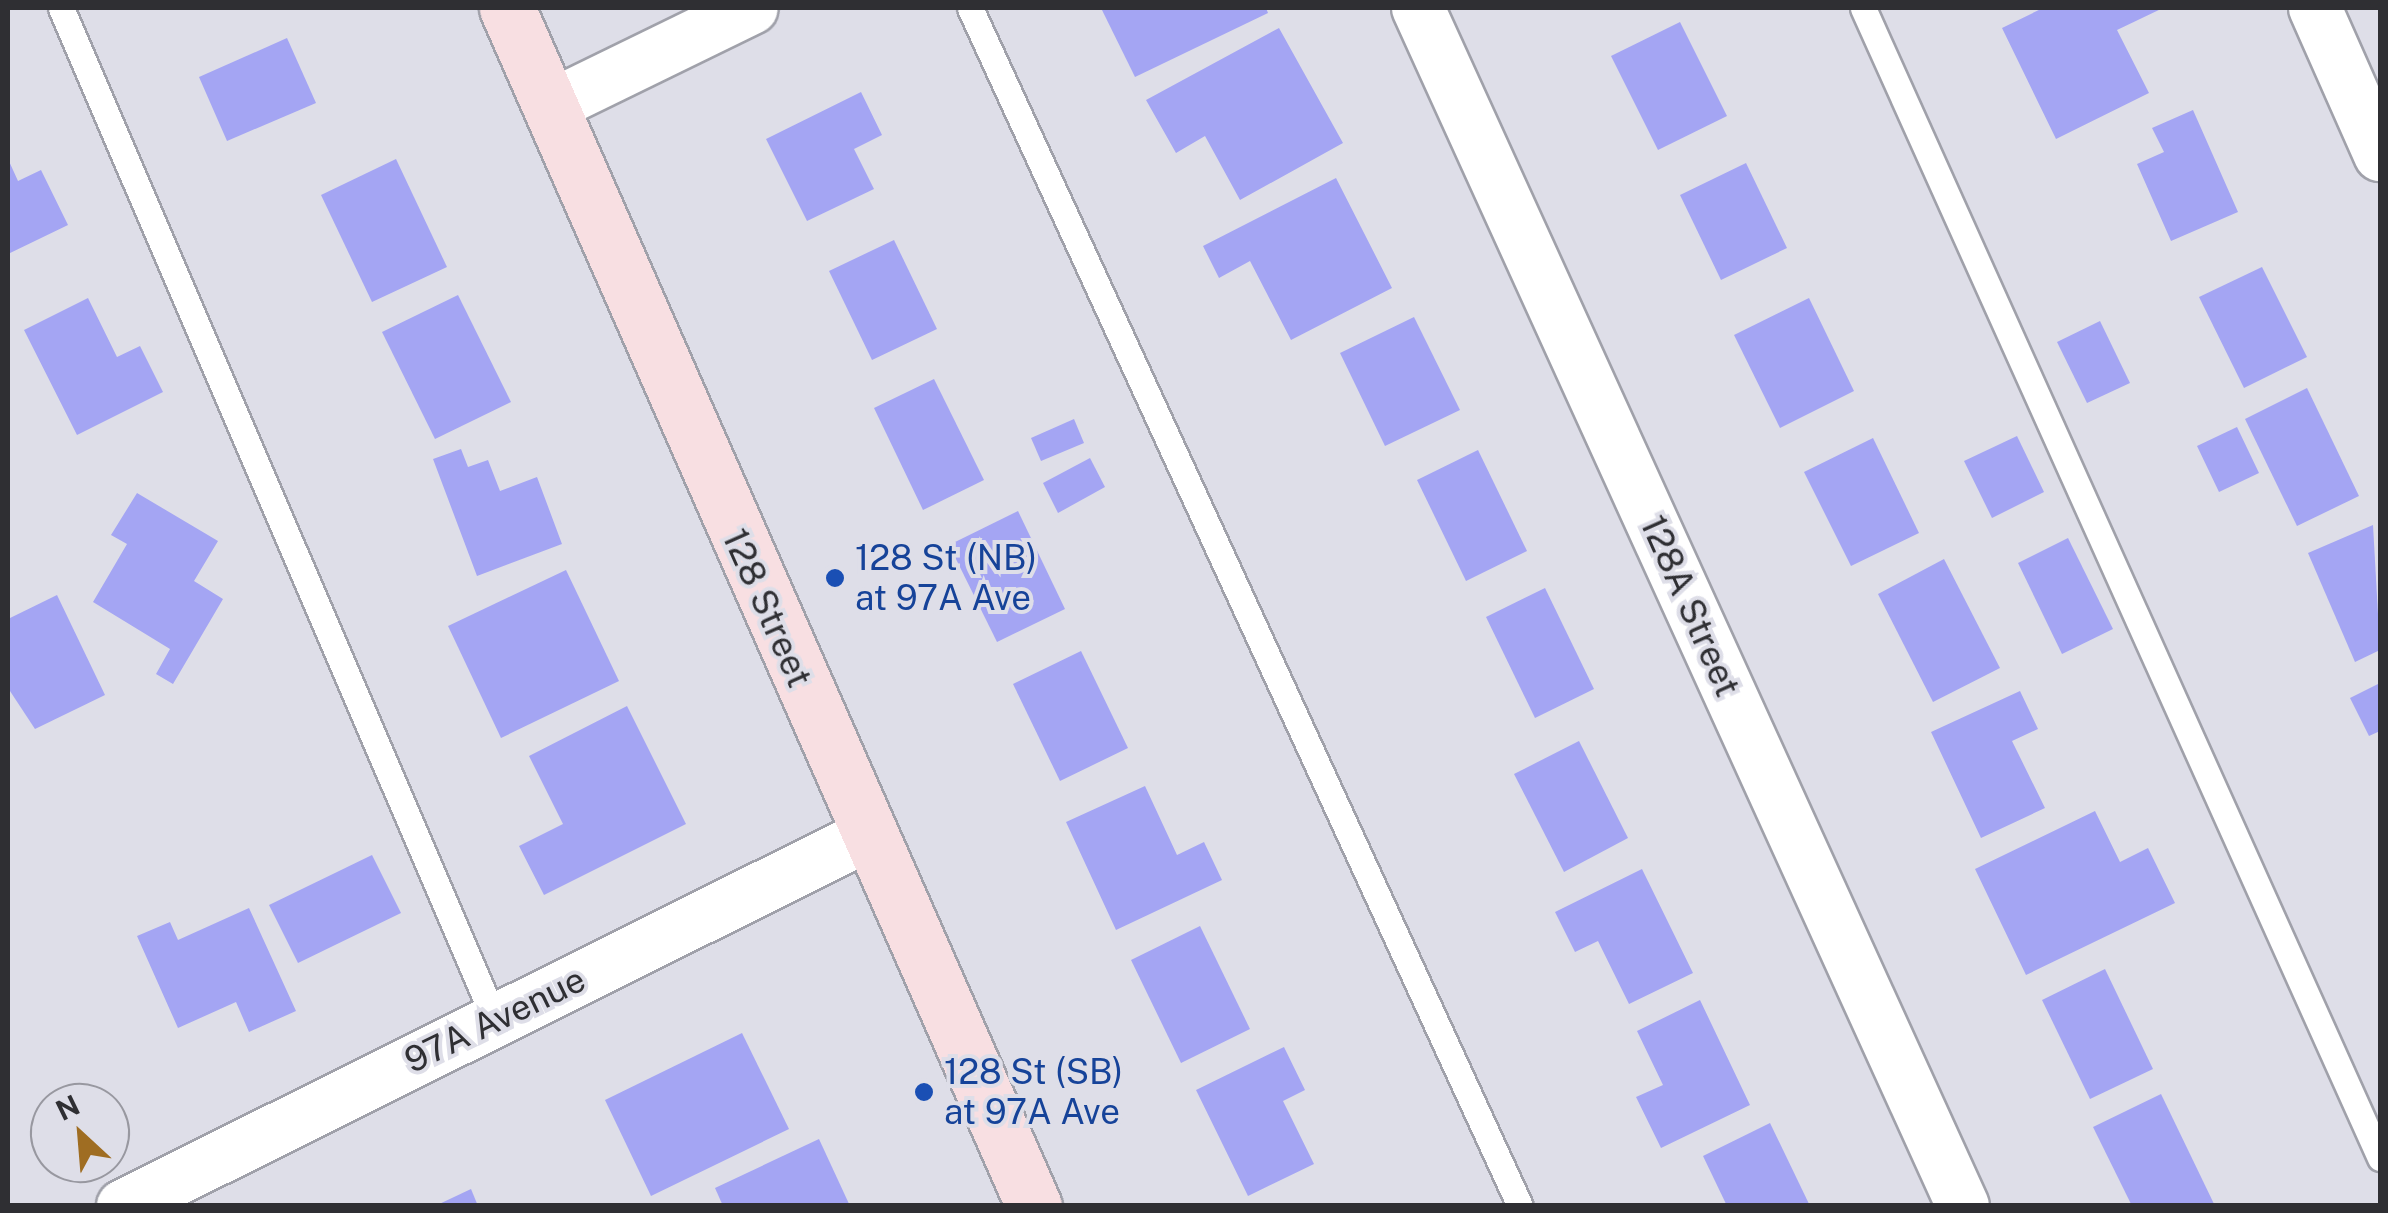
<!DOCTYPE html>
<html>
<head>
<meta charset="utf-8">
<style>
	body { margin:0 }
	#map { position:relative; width:2388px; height:1213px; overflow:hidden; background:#dedee8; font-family:"Public Sans",sans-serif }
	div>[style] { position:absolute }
	.building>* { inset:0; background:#a4a5f3 }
	.roads { filter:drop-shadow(2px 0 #a0a1aa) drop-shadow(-2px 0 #a0a1aa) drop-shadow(0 2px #a0a1aa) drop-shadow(0 -2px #a0a1aa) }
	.service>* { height:25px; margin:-12.5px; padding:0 12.5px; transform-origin:12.5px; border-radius:12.5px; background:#fff }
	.minor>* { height:52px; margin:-26px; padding:0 26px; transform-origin:26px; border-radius:26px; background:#fff }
	.secondary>* { height:55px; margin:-27.5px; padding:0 27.5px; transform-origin:27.5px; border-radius:27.5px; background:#f8dfe2 }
	.dots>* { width:28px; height:28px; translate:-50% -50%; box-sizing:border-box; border:5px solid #dedee8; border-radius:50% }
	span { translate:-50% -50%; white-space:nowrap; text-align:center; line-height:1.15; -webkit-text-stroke:8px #dedee8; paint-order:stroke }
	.transit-label { font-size:35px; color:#164399 }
	.left { translate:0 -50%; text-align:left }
	.street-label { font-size:35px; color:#2f2f33 }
	.frame { position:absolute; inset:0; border:10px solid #2f2f33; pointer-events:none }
	.north { position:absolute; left:30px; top:1083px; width:100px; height:100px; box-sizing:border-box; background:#dedee8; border:2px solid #9898a0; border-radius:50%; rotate:334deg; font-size:28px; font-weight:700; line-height:40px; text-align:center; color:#2f2f33 }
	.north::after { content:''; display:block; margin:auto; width:35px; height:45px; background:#9f6d22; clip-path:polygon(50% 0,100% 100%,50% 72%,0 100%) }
</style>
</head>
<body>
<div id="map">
	<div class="building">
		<div style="clip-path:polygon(1101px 8px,1266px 8px,1268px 13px,1135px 77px)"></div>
		<div style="clip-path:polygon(2043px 8px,2163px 8px,2117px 30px,2149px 93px,2056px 139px,2002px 28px)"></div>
		<div style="clip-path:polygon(1680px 22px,1727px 116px,1658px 150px,1611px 56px)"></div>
		<div style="clip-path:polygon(1279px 28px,1343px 143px,1240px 200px,1205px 136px,1176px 153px,1146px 100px)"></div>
		<div style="clip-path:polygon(287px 38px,316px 103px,227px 141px,199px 77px)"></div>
		<div style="clip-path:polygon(861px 92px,882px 135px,854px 149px,874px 189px,807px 221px,766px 139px)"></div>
		<div style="clip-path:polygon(2193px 110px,2238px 212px,2171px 241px,2137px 164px,2164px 152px,2152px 128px)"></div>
		<div style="clip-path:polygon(8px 159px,18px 181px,41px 170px,68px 225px,8px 254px)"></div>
		<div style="clip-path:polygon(396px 159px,447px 267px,372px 302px,321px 195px)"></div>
		<div style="clip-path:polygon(1746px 163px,1787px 248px,1721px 280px,1680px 195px)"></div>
		<div style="clip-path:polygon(1336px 178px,1392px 288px,1291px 340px,1250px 261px,1219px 278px,1203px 246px)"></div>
		<div style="clip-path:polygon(894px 240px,937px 329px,872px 360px,829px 271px)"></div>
		<div style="clip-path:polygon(2262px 267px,2307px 357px,2244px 388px,2199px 297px)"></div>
		<div style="clip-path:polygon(458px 295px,511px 402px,435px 439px,382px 332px)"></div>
		<div style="clip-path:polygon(88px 298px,117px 357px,140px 346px,163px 392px,77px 435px,24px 330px)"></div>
		<div style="clip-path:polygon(1809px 298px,1854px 391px,1780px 428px,1734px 335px)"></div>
		<div style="clip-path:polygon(1414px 317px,1460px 410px,1385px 446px,1340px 353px)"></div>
		<div style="clip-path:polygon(2100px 321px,2130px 383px,2087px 403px,2057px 342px)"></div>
		<div style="clip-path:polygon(934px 379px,984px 480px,923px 510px,874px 408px)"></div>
		<div style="clip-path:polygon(2307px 388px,2359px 496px,2297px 526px,2245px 419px)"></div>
		<div style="clip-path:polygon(1074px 419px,1084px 443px,1041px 461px,1031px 438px)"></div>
		<div style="clip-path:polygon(2237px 427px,2259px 473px,2219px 492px,2197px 446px)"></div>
		<div style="clip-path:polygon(2017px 436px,2044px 492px,1992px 518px,1964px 461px)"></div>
		<div style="clip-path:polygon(1873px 438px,1919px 533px,1851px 566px,1804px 472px)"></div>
		<div style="clip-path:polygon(461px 449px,468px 467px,488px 460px,500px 491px,537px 477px,562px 544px,477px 576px,433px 459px)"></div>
		<div style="clip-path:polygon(1478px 450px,1527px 551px,1466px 581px,1417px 480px)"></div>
		<div style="clip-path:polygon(1090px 458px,1105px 487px,1058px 513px,1043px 483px)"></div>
		<div style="clip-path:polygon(137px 493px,218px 541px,194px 581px,223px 599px,173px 684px,156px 674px,170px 649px,93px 602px,127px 544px,111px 535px)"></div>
		<div style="clip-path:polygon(1018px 511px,1065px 609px,997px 642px,949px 545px)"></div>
		<div style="clip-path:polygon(2373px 525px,2380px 650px,2355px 662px,2308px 553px)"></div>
		<div style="clip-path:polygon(2068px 538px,2113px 629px,2062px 654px,2018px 563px)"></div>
		<div style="clip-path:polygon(1944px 559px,2000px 668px,1933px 702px,1878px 594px)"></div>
		<div style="clip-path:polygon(566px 570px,619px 681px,501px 738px,448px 626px)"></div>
		<div style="clip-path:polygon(1545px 588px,1594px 689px,1535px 718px,1486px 617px)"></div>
		<div style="clip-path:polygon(57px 595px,105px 695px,35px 729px,8px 688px,8px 619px)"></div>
		<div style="clip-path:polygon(1081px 651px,1128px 748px,1060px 781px,1013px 684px)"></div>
		<div style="clip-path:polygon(2380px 683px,2380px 731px,2369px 736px,2350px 698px)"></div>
		<div style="clip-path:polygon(2020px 691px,2038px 729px,2012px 741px,2045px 808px,1981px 838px,1931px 732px)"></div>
		<div style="clip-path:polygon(627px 706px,686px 824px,544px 895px,519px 846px,563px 824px,529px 756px)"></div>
		<div style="clip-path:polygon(1579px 741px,1628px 838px,1564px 872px,1514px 774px)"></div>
		<div style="clip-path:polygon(1145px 786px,1177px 855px,1204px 842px,1222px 880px,1116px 930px,1066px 822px)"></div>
		<div style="clip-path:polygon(2095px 811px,2120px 862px,2148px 848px,2175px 903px,2026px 975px,1975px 869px)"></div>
		<div style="clip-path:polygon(372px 855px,401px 913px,298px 963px,269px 905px)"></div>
		<div style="clip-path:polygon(1642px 869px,1693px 973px,1629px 1004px,1598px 941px,1575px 952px,1555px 912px)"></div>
		<div style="clip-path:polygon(249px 908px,296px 1011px,249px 1032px,236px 1002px,178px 1028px,137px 936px,170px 922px,178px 940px)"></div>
		<div style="clip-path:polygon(1200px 926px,1250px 1029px,1181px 1063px,1131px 960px)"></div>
		<div style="clip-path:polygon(2105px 969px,2153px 1069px,2090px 1099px,2042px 1000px)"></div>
		<div style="clip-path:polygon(1700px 1000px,1750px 1105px,1661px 1148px,1636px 1097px,1663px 1085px,1637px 1031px)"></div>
		<div style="clip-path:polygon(742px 1033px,789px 1129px,651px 1196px,605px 1100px)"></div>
		<div style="clip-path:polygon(1284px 1047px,1305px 1090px,1283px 1101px,1314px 1164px,1248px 1196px,1196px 1090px)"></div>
		<div style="clip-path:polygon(2161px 1094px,2215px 1206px,2132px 1206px,2093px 1127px)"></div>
		<div style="clip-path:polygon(1770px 1123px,1810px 1206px,1727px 1206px,1703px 1156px)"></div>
		<div style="clip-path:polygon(819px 1139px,850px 1206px,723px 1206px,715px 1188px)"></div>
		<div style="clip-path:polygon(471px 1189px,478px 1206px,435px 1206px)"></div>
	</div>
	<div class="roads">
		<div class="service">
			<div style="left:61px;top:8px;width:1101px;rotate:66.79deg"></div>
			<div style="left:970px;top:8px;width:1318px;rotate:65.34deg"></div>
			<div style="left:1863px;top:8px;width:1261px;rotate:65.79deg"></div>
		</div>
		<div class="minor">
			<div style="left:1418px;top:8px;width:1316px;rotate:65.54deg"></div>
			<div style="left:2315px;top:8px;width:161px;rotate:66.1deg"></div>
			<div style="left:553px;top:105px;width:221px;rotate:-26deg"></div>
			<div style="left:123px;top:1206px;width:832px;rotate:-26.47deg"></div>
		</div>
		<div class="secondary">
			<div style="left:507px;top:8px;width:1309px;rotate:66.26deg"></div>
		</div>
	</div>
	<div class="dots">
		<div style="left:835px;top:578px;background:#1a4fb4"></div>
		<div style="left:924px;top:1092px;background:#1a4fb4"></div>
	</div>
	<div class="transit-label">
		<span class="left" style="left:855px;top:578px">128 St (NB)<br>at 97A Ave</span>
		<span class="left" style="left:944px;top:1092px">128 St (SB)<br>at 97A Ave</span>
	</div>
	<div class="street-label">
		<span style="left:1690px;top:606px;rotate:66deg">128A Street</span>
		<span style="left:767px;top:608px;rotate:66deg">128 Street</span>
		<span style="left:495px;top:1020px;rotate:-26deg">97A Avenue</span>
	</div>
	<div class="frame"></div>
	<div class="north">N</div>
</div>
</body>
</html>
